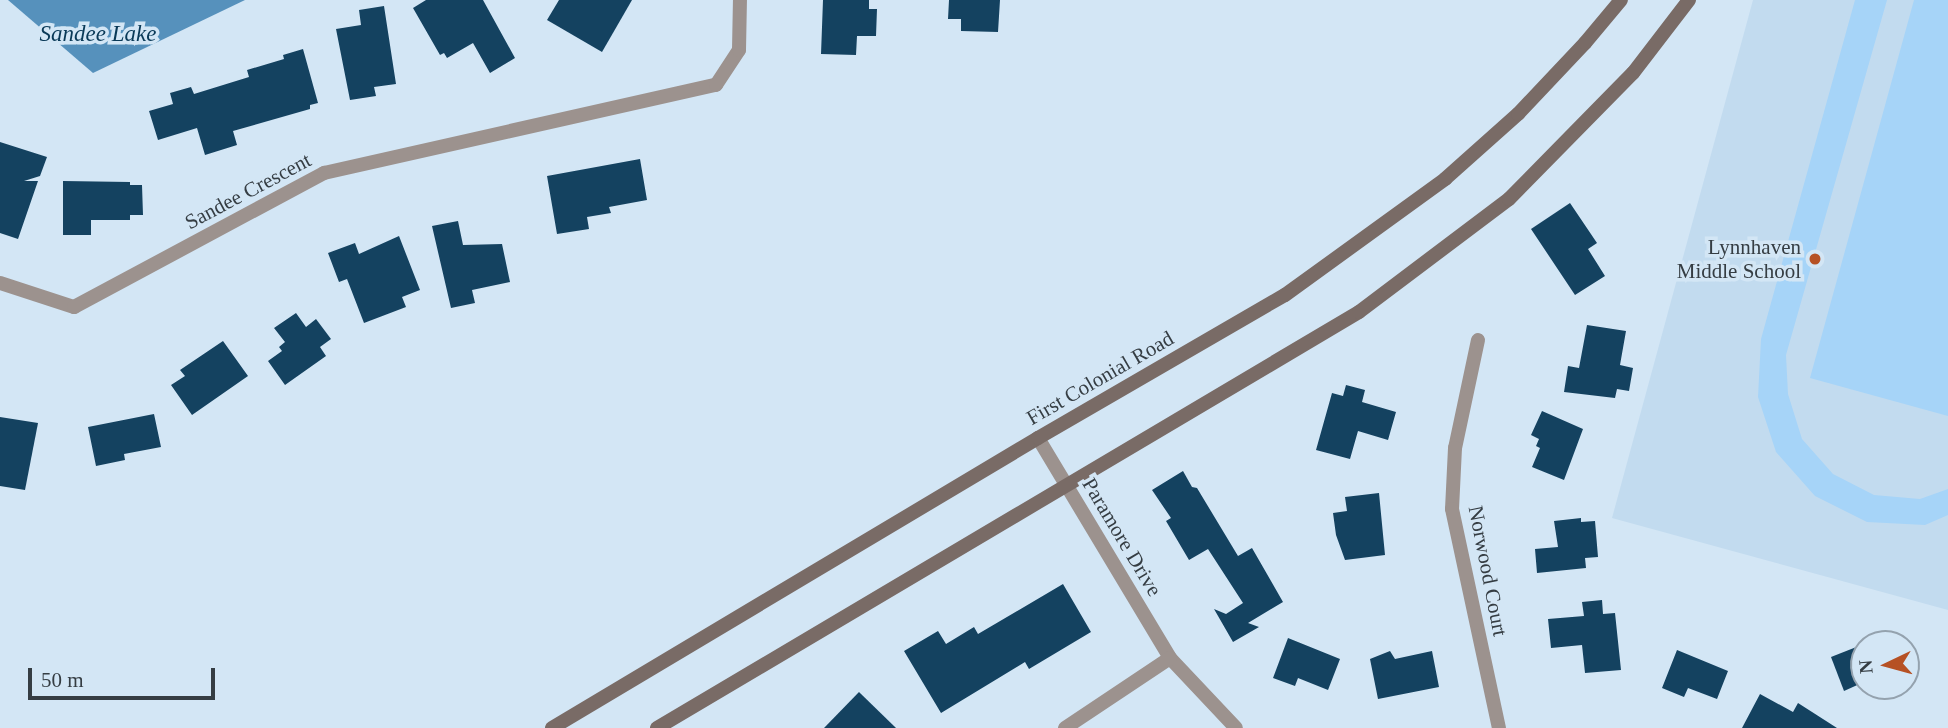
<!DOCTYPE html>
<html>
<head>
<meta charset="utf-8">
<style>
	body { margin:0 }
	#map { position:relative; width:1948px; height:728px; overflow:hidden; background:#d3e6f5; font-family:"Times New Roman",serif }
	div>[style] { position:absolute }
	.built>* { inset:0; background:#c2dbef }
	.green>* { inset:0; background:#a6d4f8 }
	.water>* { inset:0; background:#5691bc }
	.building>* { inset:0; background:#144260 }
	.street>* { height:14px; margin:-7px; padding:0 7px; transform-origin:7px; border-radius:7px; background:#9c928e }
	.secondary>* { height:14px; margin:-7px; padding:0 7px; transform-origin:7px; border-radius:7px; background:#796b66 }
	.dots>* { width:19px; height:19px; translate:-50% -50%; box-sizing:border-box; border:4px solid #d3e6f5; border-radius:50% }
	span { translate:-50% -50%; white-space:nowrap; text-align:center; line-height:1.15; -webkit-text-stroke:7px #d3e6f5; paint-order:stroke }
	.street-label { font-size:21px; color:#353d43 }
	.poi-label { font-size:21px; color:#353d43 }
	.right { translate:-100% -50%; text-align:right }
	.water-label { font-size:23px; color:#093957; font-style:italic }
	.north { position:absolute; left:1850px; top:630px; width:70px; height:70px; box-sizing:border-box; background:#d3e6f5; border:2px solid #94a2ae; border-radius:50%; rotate:265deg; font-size:19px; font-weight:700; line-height:28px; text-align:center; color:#353d43 }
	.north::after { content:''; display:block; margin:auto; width:24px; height:32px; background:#b65124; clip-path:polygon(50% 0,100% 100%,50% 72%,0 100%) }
	.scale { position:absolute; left:28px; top:668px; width:187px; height:32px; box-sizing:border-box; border:4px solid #353d43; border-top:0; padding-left:9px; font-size:21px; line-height:24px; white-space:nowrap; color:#353d43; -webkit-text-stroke:5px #d3e6f5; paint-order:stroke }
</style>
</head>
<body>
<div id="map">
	<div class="built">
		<div style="clip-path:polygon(1753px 0,1948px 0,1948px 610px,1612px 518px)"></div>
	</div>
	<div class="green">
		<div style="clip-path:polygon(1855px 0,1887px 0,1786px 355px,1788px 394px,1802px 439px,1833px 474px,1874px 495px,1920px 499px,1948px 489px,1948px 515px,1925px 525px,1867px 522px,1815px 496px,1776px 452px,1758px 397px,1761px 339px)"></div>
		<div style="clip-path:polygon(1914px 0,1948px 0,1948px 416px,1810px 378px)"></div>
	</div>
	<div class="water">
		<div style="clip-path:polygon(8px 0,245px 0,93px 73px)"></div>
	</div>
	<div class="building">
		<div style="clip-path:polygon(426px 0,483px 0,515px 58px,490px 73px,473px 43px,447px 58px,444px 53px,440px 55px,413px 8px)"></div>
		<div style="clip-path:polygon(559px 0,632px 0,602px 52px,547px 20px)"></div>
		<div style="clip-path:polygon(823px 0,869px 0,869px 9px,877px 9px,876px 36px,857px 36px,856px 55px,821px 54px)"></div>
		<div style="clip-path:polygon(949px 0,1000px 0,998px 32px,961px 31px,961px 19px,948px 19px)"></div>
		<div style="clip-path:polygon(384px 6px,396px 84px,374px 87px,376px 96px,350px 100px,336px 29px,361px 25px,359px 10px)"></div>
		<div style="clip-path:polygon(303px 49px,318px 103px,310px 105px,310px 109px,233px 131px,237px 145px,205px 155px,197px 128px,158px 140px,149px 111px,173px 104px,170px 93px,191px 87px,194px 94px,249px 77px,247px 70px,284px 59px,283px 55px)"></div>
		<div style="clip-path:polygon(0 142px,47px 157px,40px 176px,24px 181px,38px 181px,18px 239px,0 233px)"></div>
		<div style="clip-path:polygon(640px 159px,647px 200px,609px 207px,611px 213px,587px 217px,589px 229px,557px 234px,547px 176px)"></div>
		<div style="clip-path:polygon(63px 181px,130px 182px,130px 185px,142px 185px,143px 215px,130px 215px,130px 220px,91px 220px,91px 235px,63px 235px)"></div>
		<div style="clip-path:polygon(1570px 203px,1597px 243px,1588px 249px,1605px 276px,1575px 295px,1531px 229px)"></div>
		<div style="clip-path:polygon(458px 221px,463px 245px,502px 244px,510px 282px,472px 290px,475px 303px,451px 308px,432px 226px)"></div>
		<div style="clip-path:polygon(399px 236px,420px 290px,402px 297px,406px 307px,364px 323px,347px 279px,339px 282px,328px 253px,355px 243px,359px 254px)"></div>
		<div style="clip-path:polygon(296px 313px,306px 327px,316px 319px,331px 339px,320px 347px,326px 356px,285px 385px,268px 361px,282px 351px,279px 347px,285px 342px,274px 328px)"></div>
		<div style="clip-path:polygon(1587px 325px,1626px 331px,1620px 365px,1633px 368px,1629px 391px,1617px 389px,1615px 398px,1564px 392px,1568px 366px,1579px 368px)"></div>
		<div style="clip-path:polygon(223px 341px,248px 376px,192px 415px,171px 385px,185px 376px,180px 370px)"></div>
		<div style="clip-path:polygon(1346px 385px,1365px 390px,1362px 402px,1396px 412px,1388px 440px,1358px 431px,1350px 459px,1316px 450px,1332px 393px,1343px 396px)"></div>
		<div style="clip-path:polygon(1542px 411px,1583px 429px,1564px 480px,1532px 467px,1540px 448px,1536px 446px,1539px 439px,1531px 435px)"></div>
		<div style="clip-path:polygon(154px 414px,161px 447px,124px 454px,125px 460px,96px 466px,88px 427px)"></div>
		<div style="clip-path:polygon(0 417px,38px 423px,25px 490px,0 486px)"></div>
		<div style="clip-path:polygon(1183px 471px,1192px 487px,1197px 488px,1238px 556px,1252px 548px,1283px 602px,1248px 623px,1259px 627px,1233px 642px,1214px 609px,1226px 614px,1243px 603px,1208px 549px,1189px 560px,1166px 521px,1171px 518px,1152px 490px)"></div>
		<div style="clip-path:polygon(1379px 493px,1385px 555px,1345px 560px,1336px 535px,1333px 513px,1347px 511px,1345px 497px)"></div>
		<div style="clip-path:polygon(1581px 518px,1581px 522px,1595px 521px,1598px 557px,1585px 558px,1586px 568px,1537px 573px,1535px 549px,1558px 547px,1554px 521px)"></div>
		<div style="clip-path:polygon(1063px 584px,1091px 632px,1029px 669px,1025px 662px,941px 713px,904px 651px,938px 631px,946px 644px,974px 627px,978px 634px)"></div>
		<div style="clip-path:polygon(1602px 600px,1603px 614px,1615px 613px,1621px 670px,1585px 673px,1582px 645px,1551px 648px,1548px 619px,1584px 616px,1582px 602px)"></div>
		<div style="clip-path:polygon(1288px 638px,1340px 659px,1328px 690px,1298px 678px,1295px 686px,1273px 678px)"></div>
		<div style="clip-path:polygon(1864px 644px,1864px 682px,1844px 691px,1831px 657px)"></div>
		<div style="clip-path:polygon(1677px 650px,1728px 671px,1717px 699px,1688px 688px,1684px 697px,1662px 688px)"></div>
		<div style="clip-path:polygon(1390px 651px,1395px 659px,1432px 651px,1439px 687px,1378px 699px,1370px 659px)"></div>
		<div style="clip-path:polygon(859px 692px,896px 728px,824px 728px)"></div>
		<div style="clip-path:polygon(1760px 694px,1793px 712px,1798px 703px,1837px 728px,1742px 728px)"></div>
	</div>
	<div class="street">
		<div style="left:0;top:283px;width:78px;rotate:18deg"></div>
		<div style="left:74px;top:307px;width:284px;rotate:-28.2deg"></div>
		<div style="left:324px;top:173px;width:402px;rotate:-12.7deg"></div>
		<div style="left:716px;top:85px;width:42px;rotate:-56.7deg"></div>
		<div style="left:739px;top:50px;width:50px;rotate:-88.9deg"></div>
		<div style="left:1478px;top:340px;width:110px;rotate:102deg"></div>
		<div style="left:1455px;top:448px;width:61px;rotate:92.8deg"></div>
		<div style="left:1452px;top:509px;width:224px;rotate:77.9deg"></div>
		<div style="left:1038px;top:438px;width:257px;rotate:59deg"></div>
		<div style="left:1170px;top:658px;width:96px;rotate:46.7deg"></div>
		<div style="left:1065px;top:728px;width:126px;rotate:-33.7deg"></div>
	</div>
	<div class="secondary">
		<div style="left:552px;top:728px;width:566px;rotate:-30.82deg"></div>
		<div style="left:1038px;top:438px;width:285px;rotate:-30.1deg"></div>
		<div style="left:1285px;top:295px;width:198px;rotate:-35.9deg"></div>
		<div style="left:1445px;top:179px;width:98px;rotate:-41.7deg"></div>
		<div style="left:1518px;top:114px;width:98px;rotate:-46.7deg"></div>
		<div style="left:1585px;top:43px;width:56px;rotate:-50.1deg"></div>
		<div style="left:657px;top:728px;width:816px;rotate:-30.65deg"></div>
		<div style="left:1359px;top:312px;width:188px;rotate:-37deg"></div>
		<div style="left:1509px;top:199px;width:177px;rotate:-45.5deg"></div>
		<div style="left:1633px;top:73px;width:92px;rotate:-52.5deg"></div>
	</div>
	<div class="dots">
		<div style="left:1815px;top:259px;background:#b65124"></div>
	</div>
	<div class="street-label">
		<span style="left:248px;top:191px;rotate:-28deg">Sandee Crescent</span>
		<span style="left:1100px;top:378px;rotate:-30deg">First Colonial Road</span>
		<span style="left:1122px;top:537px;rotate:59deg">Paramore Drive</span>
		<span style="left:1488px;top:571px;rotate:79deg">Norwood Court</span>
	</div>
	<div class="poi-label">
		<span class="right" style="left:1801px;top:259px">Lynnhaven<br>Middle School</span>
	</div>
	<div class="water-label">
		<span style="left:98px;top:34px">Sandee Lake</span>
	</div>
	<div class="north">N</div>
	<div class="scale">50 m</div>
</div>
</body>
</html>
